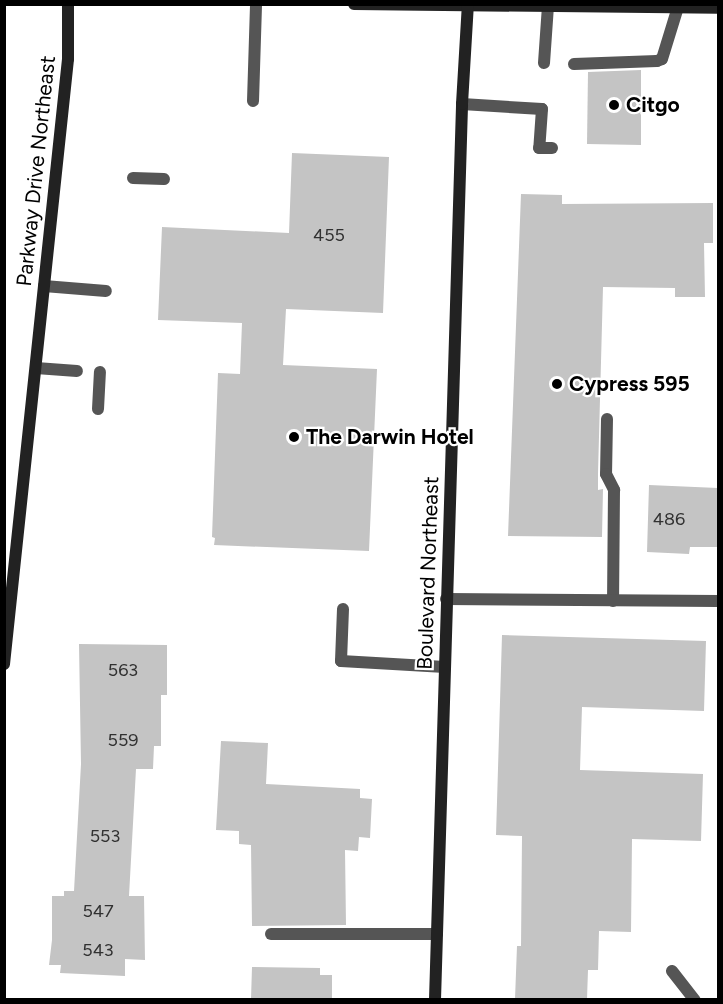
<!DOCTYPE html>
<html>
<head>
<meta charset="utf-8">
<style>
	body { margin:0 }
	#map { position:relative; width:723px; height:1004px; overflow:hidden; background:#fff; font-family:Figtree,sans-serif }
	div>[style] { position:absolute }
	.building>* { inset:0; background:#c4c4c4 }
	.path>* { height:4px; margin-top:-2px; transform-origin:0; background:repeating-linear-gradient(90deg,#777 0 1.5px,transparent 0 4.5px) }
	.lane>* { height:12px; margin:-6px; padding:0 6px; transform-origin:6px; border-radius:6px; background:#555 }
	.street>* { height:12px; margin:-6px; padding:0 6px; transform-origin:6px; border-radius:6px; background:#555 }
	.secondary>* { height:12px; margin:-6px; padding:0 6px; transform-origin:6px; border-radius:6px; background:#222 }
	.dots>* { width:16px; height:16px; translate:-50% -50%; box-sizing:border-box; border:3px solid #fff; border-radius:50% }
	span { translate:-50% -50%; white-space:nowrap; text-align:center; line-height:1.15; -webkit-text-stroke:4.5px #fff; paint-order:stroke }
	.number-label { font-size:18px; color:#313131 }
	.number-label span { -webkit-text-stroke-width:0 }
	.poi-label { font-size:21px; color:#000; font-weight:700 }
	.left { translate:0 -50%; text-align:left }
	.street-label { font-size:21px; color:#000 }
	.frame { position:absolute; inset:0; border:6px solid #000; pointer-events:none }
</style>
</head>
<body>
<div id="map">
	<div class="building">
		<div style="clip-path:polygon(641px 70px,641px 145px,587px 144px,588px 72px)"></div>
		<div style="clip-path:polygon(292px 153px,389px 157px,383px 313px,286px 309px,283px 365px,377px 369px,369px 551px,214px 545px,215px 538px,212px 537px,218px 373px,240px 374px,242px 323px,158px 320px,162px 227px,289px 233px)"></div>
		<div style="clip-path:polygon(521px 194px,562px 195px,562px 204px,713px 203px,713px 243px,704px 243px,705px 297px,675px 297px,675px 288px,603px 287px,598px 474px,598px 490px,603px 489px,602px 537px,508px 536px)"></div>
		<div style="clip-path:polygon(649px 485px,718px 488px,718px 547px,690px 547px,689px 554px,647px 552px)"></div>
		<div style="clip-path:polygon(502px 635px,706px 641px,704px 711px,582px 707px,580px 770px,703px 774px,701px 841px,632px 839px,631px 932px,599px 931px,598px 970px,588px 970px,587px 999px,515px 999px,517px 946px,521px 946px,522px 836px,496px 835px)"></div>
		<div style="clip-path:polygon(79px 644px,167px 645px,167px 695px,161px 695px,161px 746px,154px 746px,153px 769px,136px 769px,129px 896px,144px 896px,145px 960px,125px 959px,125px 976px,60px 973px,61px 965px,49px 965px,52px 940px,52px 896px,64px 896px,64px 891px,74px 891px,81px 764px)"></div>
		<div style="clip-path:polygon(221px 741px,268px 743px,266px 784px,360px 789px,360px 798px,372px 799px,370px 838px,359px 837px,358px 851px,345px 850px,346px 925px,252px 926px,251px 845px,239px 844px,239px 831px,216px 830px)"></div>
		<div style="clip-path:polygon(252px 967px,320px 968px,320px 975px,332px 975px,332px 999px,251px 999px)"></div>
	</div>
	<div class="path">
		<div style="left:53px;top:1000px;width:3px"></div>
	</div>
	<div class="lane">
		<div style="left:544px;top:63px;width:57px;rotate:-86deg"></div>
		<div style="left:574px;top:64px;width:83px;rotate:-2.1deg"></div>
		<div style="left:657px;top:61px;width:5px;rotate:-22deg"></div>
		<div style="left:662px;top:59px;width:54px;rotate:-72.9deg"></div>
		<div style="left:253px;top:101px;width:97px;rotate:-88.2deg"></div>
		<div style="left:462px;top:104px;width:80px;rotate:3.6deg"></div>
		<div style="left:542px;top:109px;width:39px;rotate:94deg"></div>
		<div style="left:539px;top:148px;width:13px"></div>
		<div style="left:133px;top:178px;width:31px;rotate:2deg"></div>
		<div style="left:44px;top:286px;width:62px;rotate:4.6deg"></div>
		<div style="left:36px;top:368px;width:41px;rotate:4.2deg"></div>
		<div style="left:98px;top:409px;width:37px;rotate:-87deg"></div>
		<div style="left:607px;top:419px;width:55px;rotate:91deg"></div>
		<div style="left:606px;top:474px;width:18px;rotate:63deg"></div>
		<div style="left:614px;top:490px;width:111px;rotate:90.5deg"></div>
		<div style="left:343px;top:609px;width:52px;rotate:92.2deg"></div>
		<div style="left:341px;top:661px;width:104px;rotate:3.3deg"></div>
		<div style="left:271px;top:934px;width:166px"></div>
		<div style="left:672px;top:971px;width:37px;rotate:52deg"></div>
	</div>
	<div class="street">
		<div style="left:446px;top:599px;width:272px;rotate:0.4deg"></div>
	</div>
	<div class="secondary">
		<div style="left:354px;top:4px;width:364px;rotate:0.6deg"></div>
		<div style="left:4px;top:664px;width:608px;rotate:-83.96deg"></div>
		<div style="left:68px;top:59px;width:55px;rotate:-90deg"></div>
		<div style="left:435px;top:1000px;width:896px;rotate:-88.27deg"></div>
		<div style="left:462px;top:104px;width:100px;rotate:-86.6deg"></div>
	</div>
	<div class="dots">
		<div style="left:614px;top:105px;background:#000"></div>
		<div style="left:557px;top:384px;background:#000"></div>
		<div style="left:294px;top:437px;background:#000"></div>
	</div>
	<div class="number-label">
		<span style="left:329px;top:235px">455</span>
		<span style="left:669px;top:519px">486</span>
		<span style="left:123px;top:670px">563</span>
		<span style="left:123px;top:740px">559</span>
		<span style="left:105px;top:836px">553</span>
		<span style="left:98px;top:911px">547</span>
		<span style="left:98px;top:950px">543</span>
	</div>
	<div class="poi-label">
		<span class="left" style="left:626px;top:105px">Citgo</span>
		<span class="left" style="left:569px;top:384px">Cypress 595</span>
		<span class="left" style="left:306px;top:437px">The Darwin Hotel</span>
	</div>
	<div class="street-label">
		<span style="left:36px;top:171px;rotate:-84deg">Parkway Drive Northeast</span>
		<span style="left:428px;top:573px;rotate:-88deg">Boulevard Northeast</span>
	</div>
	<div class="frame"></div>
</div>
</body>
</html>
